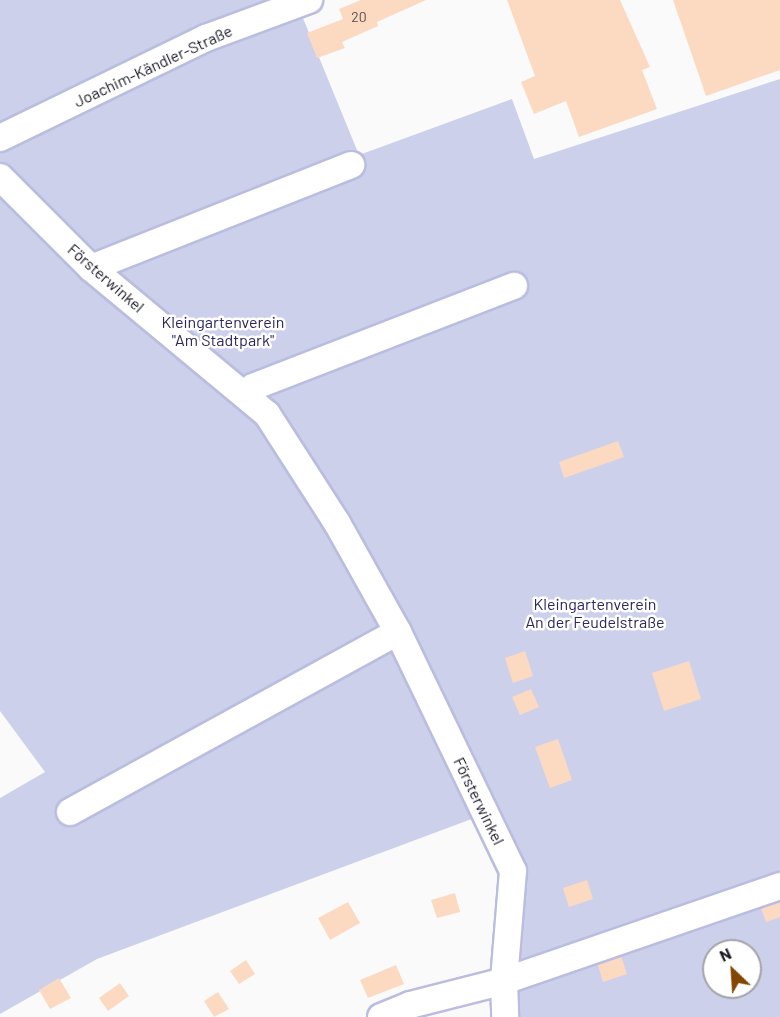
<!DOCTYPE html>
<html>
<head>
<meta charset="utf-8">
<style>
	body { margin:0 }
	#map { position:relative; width:780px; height:1017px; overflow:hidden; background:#fafafa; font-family:Barlow,sans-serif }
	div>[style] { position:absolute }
	.green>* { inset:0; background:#cdd0eb }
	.building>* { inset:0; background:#fcdac1 }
	.roads { filter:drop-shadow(2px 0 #babddf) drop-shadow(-2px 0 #babddf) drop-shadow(0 2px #babddf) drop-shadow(0 -2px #babddf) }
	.minor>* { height:26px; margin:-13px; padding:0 13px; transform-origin:13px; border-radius:13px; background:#fff }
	span { translate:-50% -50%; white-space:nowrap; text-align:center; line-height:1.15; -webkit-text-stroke:5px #fff; paint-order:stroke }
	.number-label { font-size:14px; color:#524a4d }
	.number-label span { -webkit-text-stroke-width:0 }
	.street-label { font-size:16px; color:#191a26 }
	.park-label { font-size:16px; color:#2a285e }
	.north { position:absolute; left:702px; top:939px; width:60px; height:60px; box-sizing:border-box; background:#fff; border:2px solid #a3a3a8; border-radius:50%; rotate:335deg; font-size:16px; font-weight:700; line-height:24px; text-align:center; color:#191a26 }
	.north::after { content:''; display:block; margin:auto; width:21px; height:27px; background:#834602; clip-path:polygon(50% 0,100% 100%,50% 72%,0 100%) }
</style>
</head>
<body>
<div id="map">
	<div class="green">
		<div style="clip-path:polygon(evenodd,0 0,310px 0,298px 6px,359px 155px,512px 99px,534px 159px,780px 79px,780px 1017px,505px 1017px,513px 871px,485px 814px,97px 959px,0 1014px,0 798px,45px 772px,0 711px,0 0,714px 951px,750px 951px,750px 987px,714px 987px,714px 951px)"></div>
	</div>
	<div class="building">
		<div style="clip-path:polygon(361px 0,426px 0,377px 22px,378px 26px,342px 42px,345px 48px,317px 58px,307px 33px,343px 19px,339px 9px)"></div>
		<div style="clip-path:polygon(507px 0,620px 0,650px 67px,642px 70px,657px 109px,579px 137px,566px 101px,534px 114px,521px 82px,535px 76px)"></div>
		<div style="clip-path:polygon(673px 0,780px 0,780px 70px,706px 96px)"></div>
		<div style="clip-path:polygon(618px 441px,624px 457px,564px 478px,559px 462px)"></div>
		<div style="clip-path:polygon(525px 651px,533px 676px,513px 683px,505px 658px)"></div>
		<div style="clip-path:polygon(689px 661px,701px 699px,664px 711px,652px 673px)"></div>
		<div style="clip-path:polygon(531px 689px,539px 707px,520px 715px,512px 697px)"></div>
		<div style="clip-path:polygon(558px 739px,572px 780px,550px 788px,535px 747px)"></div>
		<div style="clip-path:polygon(587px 880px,593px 899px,569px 907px,563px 888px)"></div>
		<div style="clip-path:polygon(455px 893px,460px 912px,437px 918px,431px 900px)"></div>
		<div style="clip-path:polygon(348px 902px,360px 923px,330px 940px,318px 918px)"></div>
		<div style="clip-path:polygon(780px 902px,780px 917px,766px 922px,761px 908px)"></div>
		<div style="clip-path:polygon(621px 956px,627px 974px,603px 982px,598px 965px)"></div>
		<div style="clip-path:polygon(246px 960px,255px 974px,239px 984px,230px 971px)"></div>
		<div style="clip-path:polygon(396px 965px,404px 984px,368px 998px,360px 980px)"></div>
		<div style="clip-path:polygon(59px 978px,71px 998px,50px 1009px,39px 990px)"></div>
		<div style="clip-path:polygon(120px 983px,129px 996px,108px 1011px,99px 998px)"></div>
		<div style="clip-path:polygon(218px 992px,229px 1009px,214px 1017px,204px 1001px)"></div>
	</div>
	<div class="roads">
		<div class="minor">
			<div style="left:0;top:138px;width:229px;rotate:-25.9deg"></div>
			<div style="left:206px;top:38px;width:110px;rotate:-20.3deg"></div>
			<div style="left:0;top:177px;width:129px;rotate:45deg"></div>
			<div style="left:91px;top:268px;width:229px;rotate:39.7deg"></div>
			<div style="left:267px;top:414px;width:130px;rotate:57.3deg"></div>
			<div style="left:337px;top:523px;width:125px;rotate:60.8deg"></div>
			<div style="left:398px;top:632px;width:265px;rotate:64.3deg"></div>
			<div style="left:513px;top:871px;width:110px;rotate:94.7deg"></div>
			<div style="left:504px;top:981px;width:36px;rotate:88deg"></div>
			<div style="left:91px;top:268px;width:280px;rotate:-21.6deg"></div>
			<div style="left:245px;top:395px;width:11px;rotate:-45deg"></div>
			<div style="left:253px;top:387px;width:280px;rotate:-21.2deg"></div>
			<div style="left:70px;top:812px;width:374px;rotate:-28.8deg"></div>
			<div style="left:381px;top:1017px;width:31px;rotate:-22deg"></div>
			<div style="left:410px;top:1005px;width:97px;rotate:-14.3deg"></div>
			<div style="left:504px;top:981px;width:292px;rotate:-19deg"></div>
		</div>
	</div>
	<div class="number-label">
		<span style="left:359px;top:17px">20</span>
	</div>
	<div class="street-label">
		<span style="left:153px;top:66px;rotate:-25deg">Joachim-Kändler-Straße</span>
		<span style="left:106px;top:278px;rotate:41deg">Försterwinkel</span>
		<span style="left:479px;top:801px;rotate:64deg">Försterwinkel</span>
	</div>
	<div class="park-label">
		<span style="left:223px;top:331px">Kleingartenverein<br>"Am Stadtpark"</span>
		<span style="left:595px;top:613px">Kleingartenverein<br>An der Feudelstraße</span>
	</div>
	<div class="north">N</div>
</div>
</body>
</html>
